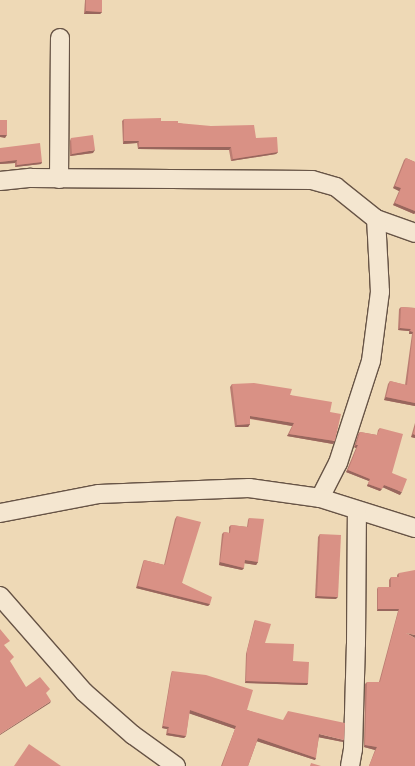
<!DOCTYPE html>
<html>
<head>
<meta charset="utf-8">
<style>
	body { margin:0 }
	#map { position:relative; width:415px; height:766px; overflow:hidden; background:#eed9b6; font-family:"Libre Caslon Text",serif }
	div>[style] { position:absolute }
	.roads { filter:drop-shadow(1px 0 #675446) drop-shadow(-1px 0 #675446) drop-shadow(0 1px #675446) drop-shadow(0 -1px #675446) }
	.minor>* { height:18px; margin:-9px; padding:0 9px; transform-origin:9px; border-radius:9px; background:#f4e6d0 }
	.wall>* { inset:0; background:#bb7d72 }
	.shaded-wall>* { inset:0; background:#98665d }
	.building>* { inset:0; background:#d99185 }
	span { translate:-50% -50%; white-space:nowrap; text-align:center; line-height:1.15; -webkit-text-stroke:4px #f4e6d0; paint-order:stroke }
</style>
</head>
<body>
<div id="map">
	<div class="roads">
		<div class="minor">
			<div style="left:59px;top:179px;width:141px;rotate:-89.6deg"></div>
			<div style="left:0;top:181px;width:31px;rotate:-6deg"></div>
			<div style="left:31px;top:178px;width:281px;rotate:0.4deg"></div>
			<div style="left:312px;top:180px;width:25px;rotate:16deg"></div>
			<div style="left:336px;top:187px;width:51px;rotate:38.7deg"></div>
			<div style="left:376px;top:219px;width:41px;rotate:19.7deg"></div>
			<div style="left:320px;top:498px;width:39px;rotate:-63deg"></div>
			<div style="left:338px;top:463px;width:107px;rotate:-72.1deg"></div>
			<div style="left:371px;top:361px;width:70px;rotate:-82.6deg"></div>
			<div style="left:380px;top:292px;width:73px;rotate:-93.1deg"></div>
			<div style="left:0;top:513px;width:101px;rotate:-10.9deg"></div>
			<div style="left:99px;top:494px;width:150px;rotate:-2.3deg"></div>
			<div style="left:249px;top:488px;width:72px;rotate:8deg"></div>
			<div style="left:320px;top:498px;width:100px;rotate:17.5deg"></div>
			<div style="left:0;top:596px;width:128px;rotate:48.8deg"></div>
			<div style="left:84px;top:692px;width:65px;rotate:41.3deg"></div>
			<div style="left:133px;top:735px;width:53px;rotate:35.8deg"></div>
			<div style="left:350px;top:766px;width:17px;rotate:-80deg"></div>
			<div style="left:353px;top:749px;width:105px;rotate:-88.4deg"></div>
			<div style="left:356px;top:644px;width:133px;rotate:-89.6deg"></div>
		</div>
	</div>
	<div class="wall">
		<div style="clip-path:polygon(85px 0,102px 0,102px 12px,100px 14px,84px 14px)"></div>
		<div style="clip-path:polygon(124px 119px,161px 121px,178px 123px,256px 138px,278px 152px,276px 154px,231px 161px,229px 150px,138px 149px,137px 143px,123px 144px,122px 121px)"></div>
		<div style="clip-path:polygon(71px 138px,93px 153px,70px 156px,70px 141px)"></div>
		<div style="clip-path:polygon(0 148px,42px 162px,41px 164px,15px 167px,15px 163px,0 164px)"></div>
		<div style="clip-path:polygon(406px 158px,415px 162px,415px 213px,414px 214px,393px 205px,399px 191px,393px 188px,404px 160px)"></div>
		<div style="clip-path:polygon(401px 307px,415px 308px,415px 406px,384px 400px,388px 384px,390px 381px,405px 385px,412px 334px,409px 334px,409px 331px,398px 330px,399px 309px)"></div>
		<div style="clip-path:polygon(232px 384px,290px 395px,330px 412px,333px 444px,287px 436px,292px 426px,250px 419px,250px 424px,248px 427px,235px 427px,230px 387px)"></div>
		<div style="clip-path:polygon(415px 423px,415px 438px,411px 437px)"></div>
		<div style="clip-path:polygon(380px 428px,392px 473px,400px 495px,383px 487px,380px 491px,367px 486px,369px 481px,346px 472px,356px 448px,354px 447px,358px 434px,360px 432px,377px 435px,378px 430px)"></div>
		<div style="clip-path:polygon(177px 516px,182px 583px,210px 604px,208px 606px,136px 588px,143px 562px,144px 560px,164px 565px,175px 519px)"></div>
		<div style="clip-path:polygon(249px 518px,258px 562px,256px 565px,244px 563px,244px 568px,242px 570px,219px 565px,222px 534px,224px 532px,229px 533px,229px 527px,231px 525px,247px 527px,248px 520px)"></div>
		<div style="clip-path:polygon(320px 534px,336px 599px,315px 598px,318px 537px)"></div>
		<div style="clip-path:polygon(399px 573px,415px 766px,369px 766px,375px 750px,364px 747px,365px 684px,367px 682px,379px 682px,398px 611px,377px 611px,377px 589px,378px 587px,389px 587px,389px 580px,391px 577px,397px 577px,397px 575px)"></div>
		<div style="clip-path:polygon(255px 620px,265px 643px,293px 661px,308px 683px,307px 685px,245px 683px,246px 654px,254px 622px)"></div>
		<div style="clip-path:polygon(172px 671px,247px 710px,343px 742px,319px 737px,315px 760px,257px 741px,248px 766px,221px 766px,235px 729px,189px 713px,186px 736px,184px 738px,166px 735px,167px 729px,162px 728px,171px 674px)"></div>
	</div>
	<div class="shaded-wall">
		<div style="clip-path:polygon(86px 11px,102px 12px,100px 14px,84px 14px)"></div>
		<div style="clip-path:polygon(0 135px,7px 135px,5px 138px,0 137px)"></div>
		<div style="clip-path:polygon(124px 141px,139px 141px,137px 143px,123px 144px)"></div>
		<div style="clip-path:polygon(139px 147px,231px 147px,229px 150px,138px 149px)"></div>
		<div style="clip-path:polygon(95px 150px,93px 153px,70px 156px,72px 154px)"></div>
		<div style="clip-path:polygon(278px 152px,276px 154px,231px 161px,233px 159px)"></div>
		<div style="clip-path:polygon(17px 160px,15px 163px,0 164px,0 162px)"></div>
		<div style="clip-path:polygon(42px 162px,41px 164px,15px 167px,17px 165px)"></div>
		<div style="clip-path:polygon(395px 186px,401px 188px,399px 191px,393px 188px)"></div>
		<div style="clip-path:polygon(395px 203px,415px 211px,415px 213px,414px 214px,393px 205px)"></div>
		<div style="clip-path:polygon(400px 328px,411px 329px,409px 331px,398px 330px)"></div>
		<div style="clip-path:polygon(410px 331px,413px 332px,412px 334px,409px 334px)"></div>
		<div style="clip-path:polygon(386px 397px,415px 403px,415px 406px,384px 400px)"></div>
		<div style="clip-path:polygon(250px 416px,294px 423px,292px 426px,248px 418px)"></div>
		<div style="clip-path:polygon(250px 424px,248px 427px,235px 427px,237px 425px)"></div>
		<div style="clip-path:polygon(289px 434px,335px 441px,333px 444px,287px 436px)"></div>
		<div style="clip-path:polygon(413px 434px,415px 435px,415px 438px,411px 437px)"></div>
		<div style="clip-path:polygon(356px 445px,358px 445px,356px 448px,354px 447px)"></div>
		<div style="clip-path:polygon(348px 470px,370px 479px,369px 481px,346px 472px)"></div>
		<div style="clip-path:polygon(368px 484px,382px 489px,380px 491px,367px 486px)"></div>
		<div style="clip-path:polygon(384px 485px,402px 492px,400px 495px,382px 487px)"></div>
		<div style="clip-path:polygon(245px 560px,258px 562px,256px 565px,243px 563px)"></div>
		<div style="clip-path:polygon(220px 562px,244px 568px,242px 570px,219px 565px)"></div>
		<div style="clip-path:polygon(138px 586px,210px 604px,208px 606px,136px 588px)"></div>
		<div style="clip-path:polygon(317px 596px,338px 597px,336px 599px,315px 598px)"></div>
		<div style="clip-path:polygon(378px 609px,399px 609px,398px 611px,377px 611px)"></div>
		<div style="clip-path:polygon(406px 633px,415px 635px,415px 638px)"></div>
		<div style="clip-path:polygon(246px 681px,308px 683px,307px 685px,245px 683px)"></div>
		<div style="clip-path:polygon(51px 701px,50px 703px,0 735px,0 734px)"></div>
		<div style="clip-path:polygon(190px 710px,236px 726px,235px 729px,188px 713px)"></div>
		<div style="clip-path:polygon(163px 726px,169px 727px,167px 729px,162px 728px)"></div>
		<div style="clip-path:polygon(168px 733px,186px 736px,184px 738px,166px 735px)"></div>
		<div style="clip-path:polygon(319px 734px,344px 740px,343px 742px,317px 737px)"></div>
		<div style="clip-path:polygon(258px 738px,316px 758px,315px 760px,256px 741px)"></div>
		<div style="clip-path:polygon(365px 745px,377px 747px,375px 750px,364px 747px)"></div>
	</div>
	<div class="building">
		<div style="clip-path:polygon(86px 0,102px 0,102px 12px,86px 11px)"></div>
		<div style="clip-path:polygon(161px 118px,161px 121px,178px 121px,178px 123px,211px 126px,254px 125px,256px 138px,277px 137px,278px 152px,233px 159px,231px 147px,139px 147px,139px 141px,124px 141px,124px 119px)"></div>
		<div style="clip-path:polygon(0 120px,7px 120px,7px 135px,0 135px)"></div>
		<div style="clip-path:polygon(93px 135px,95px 150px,72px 154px,71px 138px)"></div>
		<div style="clip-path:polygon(40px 143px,42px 162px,17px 165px,17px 160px,0 162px,0 148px)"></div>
		<div style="clip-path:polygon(406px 158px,415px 162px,415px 211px,395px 203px,401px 188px,395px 186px)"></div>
		<div style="clip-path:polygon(401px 307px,415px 308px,415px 403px,386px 397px,390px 381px,407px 385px,413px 332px,410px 331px,411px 329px,400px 328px)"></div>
		<div style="clip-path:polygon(254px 383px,292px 389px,290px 395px,332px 402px,330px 412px,341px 414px,335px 441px,289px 434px,294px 423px,250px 416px,250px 424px,237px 425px,232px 384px)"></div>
		<div style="clip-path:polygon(415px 427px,415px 435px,413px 434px)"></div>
		<div style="clip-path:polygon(380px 428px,403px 434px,392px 473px,407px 479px,402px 492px,384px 485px,382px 489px,368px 484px,370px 479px,348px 470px,358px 445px,356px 445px,360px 432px,377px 435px)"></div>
		<div style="clip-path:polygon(177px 516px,201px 522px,182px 583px,212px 597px,210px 604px,138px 586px,144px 560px,165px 565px)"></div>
		<div style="clip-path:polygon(249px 518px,264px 519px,258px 562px,245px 560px,244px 568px,220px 562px,224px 532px,230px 533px,231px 525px,248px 527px)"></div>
		<div style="clip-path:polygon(320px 534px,341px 535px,338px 597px,317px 596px)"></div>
		<div style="clip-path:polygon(415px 570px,415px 635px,406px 633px,415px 638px,415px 766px,369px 766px,377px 747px,365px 745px,367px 682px,380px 682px,399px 609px,378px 609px,378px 587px,391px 587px,391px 577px,399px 577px,399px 573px)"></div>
		<div style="clip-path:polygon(255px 620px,271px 624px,265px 643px,294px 644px,293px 661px,309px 662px,308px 683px,246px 681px,247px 651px)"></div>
		<div style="clip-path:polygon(0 629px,10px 641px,4px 645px,14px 657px,10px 661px,26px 687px,40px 677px,50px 689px,46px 693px,51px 701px,0 734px)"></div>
		<div style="clip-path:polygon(172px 671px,206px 675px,253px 690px,247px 710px,283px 720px,288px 711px,345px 723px,344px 740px,319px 734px,316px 758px,258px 738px,248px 766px,222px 766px,236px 726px,190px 710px,186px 736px,168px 733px,169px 727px,163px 726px)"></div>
		<div style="clip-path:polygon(29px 744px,61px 766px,14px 766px)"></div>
		<div style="clip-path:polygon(311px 763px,321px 766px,310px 766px)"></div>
	</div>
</div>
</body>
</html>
